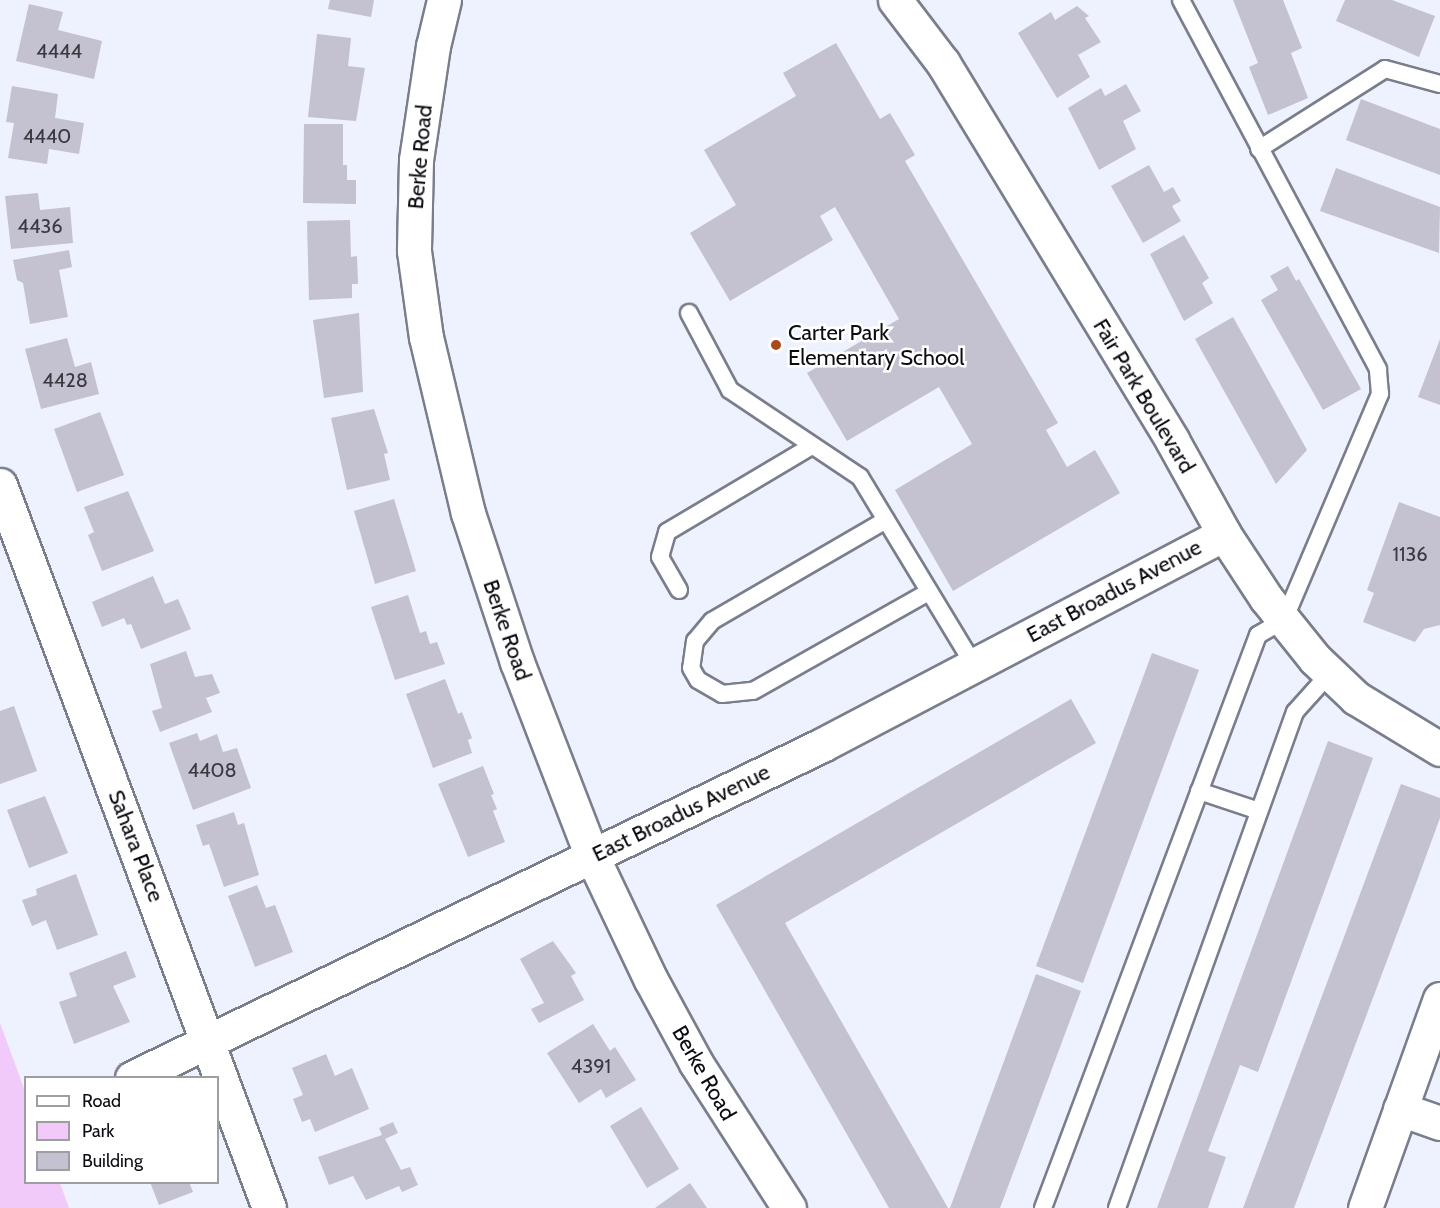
<!DOCTYPE html>
<html>
<head>
<meta charset="utf-8">
<style>
	body { margin:0 }
	#map { position:relative; width:1440px; height:1208px; overflow:hidden; background:#edf2fe; font-family:Cabin,sans-serif }
	div>[style] { position:absolute }
	.green>* { inset:0; background:#f2cafa }
	.building>* { inset:0; background:#c4c1d0 }
	.roads { filter:drop-shadow(2px 0 #797e8b) drop-shadow(-2px 0 #797e8b) drop-shadow(0 2px #797e8b) drop-shadow(0 -2px #797e8b) }
	.lane>* { height:16px; margin:-8px; padding:0 8px; transform-origin:8px; border-radius:8px; background:#fff }
	.street>* { height:33px; margin:-16.5px; padding:0 16.5px; transform-origin:16.5px; border-radius:16.5px; background:#fff }
	.secondary>* { height:33px; margin:-16.5px; padding:0 16.5px; transform-origin:16.5px; border-radius:16.5px; background:#fff }
	.dots>* { width:16px; height:16px; translate:-50% -50%; box-sizing:border-box; border:3px solid #fff; border-radius:50% }
	span { translate:-50% -50%; white-space:nowrap; text-align:center; line-height:1.15; -webkit-text-stroke:5px #fff; paint-order:stroke }
	.number-label { font-size:20px; color:#383941 }
	.number-label span { -webkit-text-stroke-width:0 }
	.street-label { font-size:22px; color:#0a0c11 }
	.poi-label { font-size:22px; color:#0a0c11 }
	.left { translate:0 -50%; text-align:left }
	.legend { position:absolute; left:24px; top:1076px; width:195px; height:108px; box-sizing:border-box; background:#fff; border:2px solid #9d9ea0; margin:0; padding:8px 10px; list-style:none; font-size:18px; color:#0a0c11 }
	.legend li { display:flex; align-items:center; gap:12px; height:30px }
	.legend b { width:30px; border:2px solid #9d9ea0 }
</style>
</head>
<body>
<div id="map">
	<div class="green">
		<div style="clip-path:polygon(0 1023px,25px 1091px,26px 1182px,60px 1183px,69px 1208px,0 1208px)"></div>
	</div>
	<div class="building">
		<div style="clip-path:polygon(330px 0,374px 0,371px 17px,328px 9px)"></div>
		<div style="clip-path:polygon(1233px 0,1283px 0,1302px 48px,1291px 53px,1308px 98px,1268px 115px,1249px 67px,1258px 63px)"></div>
		<div style="clip-path:polygon(1345px 0,1392px 0,1435px 16px,1419px 57px,1336px 21px)"></div>
		<div style="clip-path:polygon(29px 4px,63px 12px,58px 30px,102px 41px,94px 79px,16px 61px)"></div>
		<div style="clip-path:polygon(1077px 6px,1089px 16px,1085px 18px,1101px 42px,1078px 55px,1090px 77px,1057px 98px,1018px 33px,1051px 12px,1055px 20px)"></div>
		<div style="clip-path:polygon(317px 34px,351px 38px,348px 66px,365px 68px,356px 121px,308px 117px)"></div>
		<div style="clip-path:polygon(836px 43px,880px 119px,890px 113px,915px 155px,905px 161px,1058px 423px,1046px 430px,1067px 467px,1095px 450px,1120px 493px,953px 591px,895px 490px,972px 444px,939px 387px,847px 441px,807px 373px,899px 319px,835px 207px,820px 216px,833px 240px,730px 301px,690px 233px,736px 205px,704px 150px,796px 96px,783px 73px)"></div>
		<div style="clip-path:polygon(1126px 84px,1141px 111px,1123px 121px,1136px 149px,1099px 170px,1068px 108px,1101px 88px,1105px 96px)"></div>
		<div style="clip-path:polygon(12px 86px,58px 94px,55px 118px,84px 123px,79px 154px,49px 149px,47px 164px,8px 158px,14px 123px,6px 122px)"></div>
		<div style="clip-path:polygon(1361px 99px,1440px 129px,1440px 175px,1346px 140px)"></div>
		<div style="clip-path:polygon(304px 124px,343px 124px,343px 165px,347px 165px,347px 180px,356px 180px,356px 204px,303px 203px)"></div>
		<div style="clip-path:polygon(1149px 165px,1164px 192px,1173px 187px,1181px 201px,1172px 206px,1181px 221px,1143px 243px,1111px 186px)"></div>
		<div style="clip-path:polygon(1336px 168px,1440px 207px,1439px 253px,1320px 211px)"></div>
		<div style="clip-path:polygon(38px 193px,40px 210px,70px 207px,73px 243px,11px 249px,5px 196px)"></div>
		<div style="clip-path:polygon(350px 220px,351px 257px,357px 256px,358px 284px,352px 284px,352px 298px,309px 300px,307px 221px)"></div>
		<div style="clip-path:polygon(1184px 235px,1209px 278px,1202px 283px,1213px 303px,1184px 321px,1150px 254px)"></div>
		<div style="clip-path:polygon(69px 250px,72px 267px,59px 270px,68px 317px,30px 324px,23px 283px,17px 280px,13px 260px)"></div>
		<div style="clip-path:polygon(1288px 266px,1296px 281px,1299px 279px,1361px 389px,1323px 410px,1261px 300px,1278px 290px,1270px 276px)"></div>
		<div style="clip-path:polygon(359px 313px,363px 392px,324px 398px,313px 320px)"></div>
		<div style="clip-path:polygon(1233px 317px,1307px 450px,1276px 484px,1195px 339px)"></div>
		<div style="clip-path:polygon(67px 338px,75px 367px,91px 362px,99px 394px,41px 409px,25px 349px)"></div>
		<div style="clip-path:polygon(1440px 339px,1440px 405px,1418px 397px)"></div>
		<div style="clip-path:polygon(374px 409px,388px 453px,384px 454px,390px 480px,347px 490px,331px 418px)"></div>
		<div style="clip-path:polygon(100px 412px,124px 475px,77px 492px,54px 429px)"></div>
		<div style="clip-path:polygon(128px 491px,154px 551px,102px 571px,88px 535px,94px 532px,84px 507px)"></div>
		<div style="clip-path:polygon(394px 499px,416px 571px,375px 584px,354px 511px)"></div>
		<div style="clip-path:polygon(1399px 502px,1440px 517px,1440px 625px,1424px 629px,1415px 642px,1363px 622px,1374px 593px,1367px 590px)"></div>
		<div style="clip-path:polygon(153px 576px,165px 604px,178px 599px,191px 629px,141px 649px,131px 624px,127px 625px,124px 618px,102px 627px,92px 602px)"></div>
		<div style="clip-path:polygon(408px 595px,420px 633px,426px 631px,430px 644px,437px 642px,445px 664px,395px 680px,371px 607px)"></div>
		<div style="clip-path:polygon(186px 651px,195px 677px,212px 674px,220px 693px,206px 698px,212px 712px,160px 732px,152px 711px,162px 708px,150px 664px)"></div>
		<div style="clip-path:polygon(1152px 653px,1199px 670px,1083px 983px,1036px 966px)"></div>
		<div style="clip-path:polygon(445px 679px,458px 714px,462px 712px,472px 738px,468px 740px,472px 753px,433px 768px,406px 694px)"></div>
		<div style="clip-path:polygon(1071px 699px,1096px 743px,785px 923px,948px 1208px,889px 1208px,716px 905px)"></div>
		<div style="clip-path:polygon(14px 706px,37px 771px,0 784px,0 711px)"></div>
		<div style="clip-path:polygon(197px 733px,200px 741px,217px 734px,223px 752px,237px 748px,251px 788px,193px 810px,169px 743px)"></div>
		<div style="clip-path:polygon(1328px 741px,1373px 758px,1258px 1072px,1240px 1065px,1208px 1151px,1226px 1157px,1208px 1208px,1157px 1208px)"></div>
		<div style="clip-path:polygon(483px 766px,494px 794px,491px 795px,497px 809px,493px 811px,505px 842px,468px 857px,438px 784px)"></div>
		<div style="clip-path:polygon(1401px 784px,1440px 798px,1440px 818px,1418px 878px,1294px 1208px,1243px 1208px)"></div>
		<div style="clip-path:polygon(45px 796px,68px 853px,29px 868px,7px 810px)"></div>
		<div style="clip-path:polygon(234px 812px,238px 825px,244px 823px,259px 875px,224px 887px,209px 844px,203px 846px,196px 825px)"></div>
		<div style="clip-path:polygon(76px 874px,98px 935px,57px 950px,46px 920px,32px 926px,22px 900px,37px 895px,36px 889px)"></div>
		<div style="clip-path:polygon(257px 885px,266px 908px,275px 905px,293px 952px,255px 967px,228px 896px)"></div>
		<div style="clip-path:polygon(553px 941px,576px 973px,571px 976px,584px 1000px,539px 1023px,531px 1009px,544px 1003px,520px 959px)"></div>
		<div style="clip-path:polygon(126px 951px,136px 977px,113px 986px,130px 1022px,74px 1044px,59px 1002px,77px 996px,69px 973px)"></div>
		<div style="clip-path:polygon(1036px 974px,1081px 991px,1000px 1208px,950px 1208px)"></div>
		<div style="clip-path:polygon(593px 1024px,610px 1051px,615px 1047px,636px 1080px,606px 1098px,601px 1089px,579px 1103px,547px 1053px)"></div>
		<div style="clip-path:polygon(326px 1054px,335px 1076px,352px 1068px,369px 1109px,315px 1132px,310px 1119px,302px 1122px,293px 1099px,303px 1095px,292px 1068px)"></div>
		<div style="clip-path:polygon(641px 1107px,679px 1169px,647px 1188px,610px 1126px)"></div>
		<div style="clip-path:polygon(393px 1122px,398px 1133px,385px 1139px,401px 1170px,410px 1167px,418px 1185px,402px 1192px,399px 1186px,366px 1200px,353px 1176px,329px 1185px,318px 1157px,382px 1135px,379px 1128px)"></div>
		<div style="clip-path:polygon(150px 1182px,189px 1182px,193px 1192px,159px 1205px)"></div>
		<div style="clip-path:polygon(690px 1183px,707px 1208px,655px 1208px)"></div>
	</div>
	<div class="roads">
		<div class="lane">
			<div style="left:1259px;top:149px;width:149px;rotate:-32.4deg"></div>
			<div style="left:1385px;top:69px;width:57px;rotate:15.3deg"></div>
			<div style="left:689px;top:313px;width:87px;rotate:62deg"></div>
			<div style="left:730px;top:390px;width:156px;rotate:33.8deg"></div>
			<div style="left:860px;top:477px;width:220px;rotate:58.8deg"></div>
			<div style="left:886px;top:520px;width:201px;rotate:149.9deg"></div>
			<div style="left:712px;top:621px;width:26px;rotate:130deg"></div>
			<div style="left:695px;top:641px;width:27px;rotate:98deg"></div>
			<div style="left:691px;top:668px;width:14px;rotate:60deg"></div>
			<div style="left:698px;top:680px;width:28px;rotate:30deg"></div>
			<div style="left:722px;top:694px;width:31px;rotate:-6deg"></div>
			<div style="left:753px;top:691px;width:202px;rotate:-29.4deg"></div>
			<div style="left:679px;top:590px;width:38px;rotate:-120deg"></div>
			<div style="left:660px;top:557px;width:26px;rotate:-74deg"></div>
			<div style="left:667px;top:532px;width:169px;rotate:-30.7deg"></div>
			<div style="left:1199px;top:791px;width:63px;rotate:18.4deg"></div>
			<div style="left:1043px;top:1208px;width:612px;rotate:-69.43deg"></div>
			<div style="left:1258px;top:635px;width:30px;rotate:-30deg"></div>
			<div style="left:1284px;top:620px;width:246px;rotate:-67deg"></div>
			<div style="left:1380px;top:394px;width:25px;rotate:-95deg"></div>
			<div style="left:1378px;top:369px;width:418px;rotate:-118.1deg"></div>
			<div style="left:1117px;top:1208px;width:527px;rotate:-70.26deg"></div>
			<div style="left:1295px;top:712px;width:52px;rotate:-48.1deg"></div>
		</div>
		<div class="street">
			<div style="left:444px;top:0;width:47px;rotate:103.4deg"></div>
			<div style="left:433px;top:46px;width:115px;rotate:98.5deg"></div>
			<div style="left:416px;top:160px;width:91px;rotate:91.3deg"></div>
			<div style="left:414px;top:251px;width:87px;rotate:82.1deg"></div>
			<div style="left:426px;top:337px;width:181px;rotate:76.6deg"></div>
			<div style="left:468px;top:513px;width:157px;rotate:71.8deg"></div>
			<div style="left:517px;top:662px;width:208px;rotate:68.9deg"></div>
			<div style="left:592px;top:856px;width:137px;rotate:64.6deg"></div>
			<div style="left:651px;top:980px;width:94px;rotate:61.5deg"></div>
			<div style="left:696px;top:1063px;width:172px;rotate:57.3deg"></div>
			<div style="left:895px;top:0;width:79px;rotate:52.7deg"></div>
			<div style="left:943px;top:63px;width:441px;rotate:58.7deg"></div>
			<div style="left:1172px;top:440px;width:107px;rotate:61deg"></div>
			<div style="left:1224px;top:534px;width:77px;rotate:56.7deg"></div>
			<div style="left:1266px;top:598px;width:78px;rotate:51.2deg"></div>
			<div style="left:1315px;top:659px;width:57px;rotate:43.6deg"></div>
			<div style="left:1356px;top:698px;width:98px;rotate:31.3deg"></div>
			<div style="left:0;top:485px;width:771px;rotate:69.59deg"></div>
			<div style="left:132px;top:1078px;width:766px;rotate:-25.76deg"></div>
			<div style="left:822px;top:745px;width:454px;rotate:-27.7deg"></div>
			<div style="left:1400px;top:1109px;width:42px;rotate:19.3deg"></div>
		</div>
		<div class="secondary">
			<div style="left:1365px;top:1208px;width:222px;rotate:-70.3deg"></div>
		</div>
	</div>
	<div class="dots">
		<div style="left:776px;top:345px;background:#ad471e"></div>
	</div>
	<div class="number-label">
		<span style="left:59px;top:51px">4444</span>
		<span style="left:47px;top:136px">4440</span>
		<span style="left:40px;top:226px">4436</span>
		<span style="left:65px;top:380px">4428</span>
		<span style="left:1410px;top:554px">1136</span>
		<span style="left:212px;top:770px">4408</span>
		<span style="left:591px;top:1066px">4391</span>
	</div>
	<div class="street-label">
		<span style="left:420px;top:157px;rotate:-85deg">Berke Road</span>
		<span style="left:1144px;top:396px;rotate:59deg">Fair Park Boulevard</span>
		<span style="left:1114px;top:591px;rotate:-28deg">East Broadus Avenue</span>
		<span style="left:507px;top:630px;rotate:71deg">Berke Road</span>
		<span style="left:681px;top:813px;rotate:-26deg">East Broadus Avenue</span>
		<span style="left:136px;top:846px;rotate:69deg">Sahara Place</span>
		<span style="left:704px;top:1073px;rotate:60deg">Berke Road</span>
	</div>
	<div class="poi-label">
		<span class="left" style="left:788px;top:345px">Carter Park<br>Elementary School</span>
	</div>
	<ul class="legend">
	<li><b style="height:8px;background:#fff"></b>Road</li>
	<li><b style="height:16px;background:#f2cafa"></b>Park</li>
	<li><b style="height:16px;background:#c4c1d0"></b>Building</li>
	</ul>
</div>
</body>
</html>
